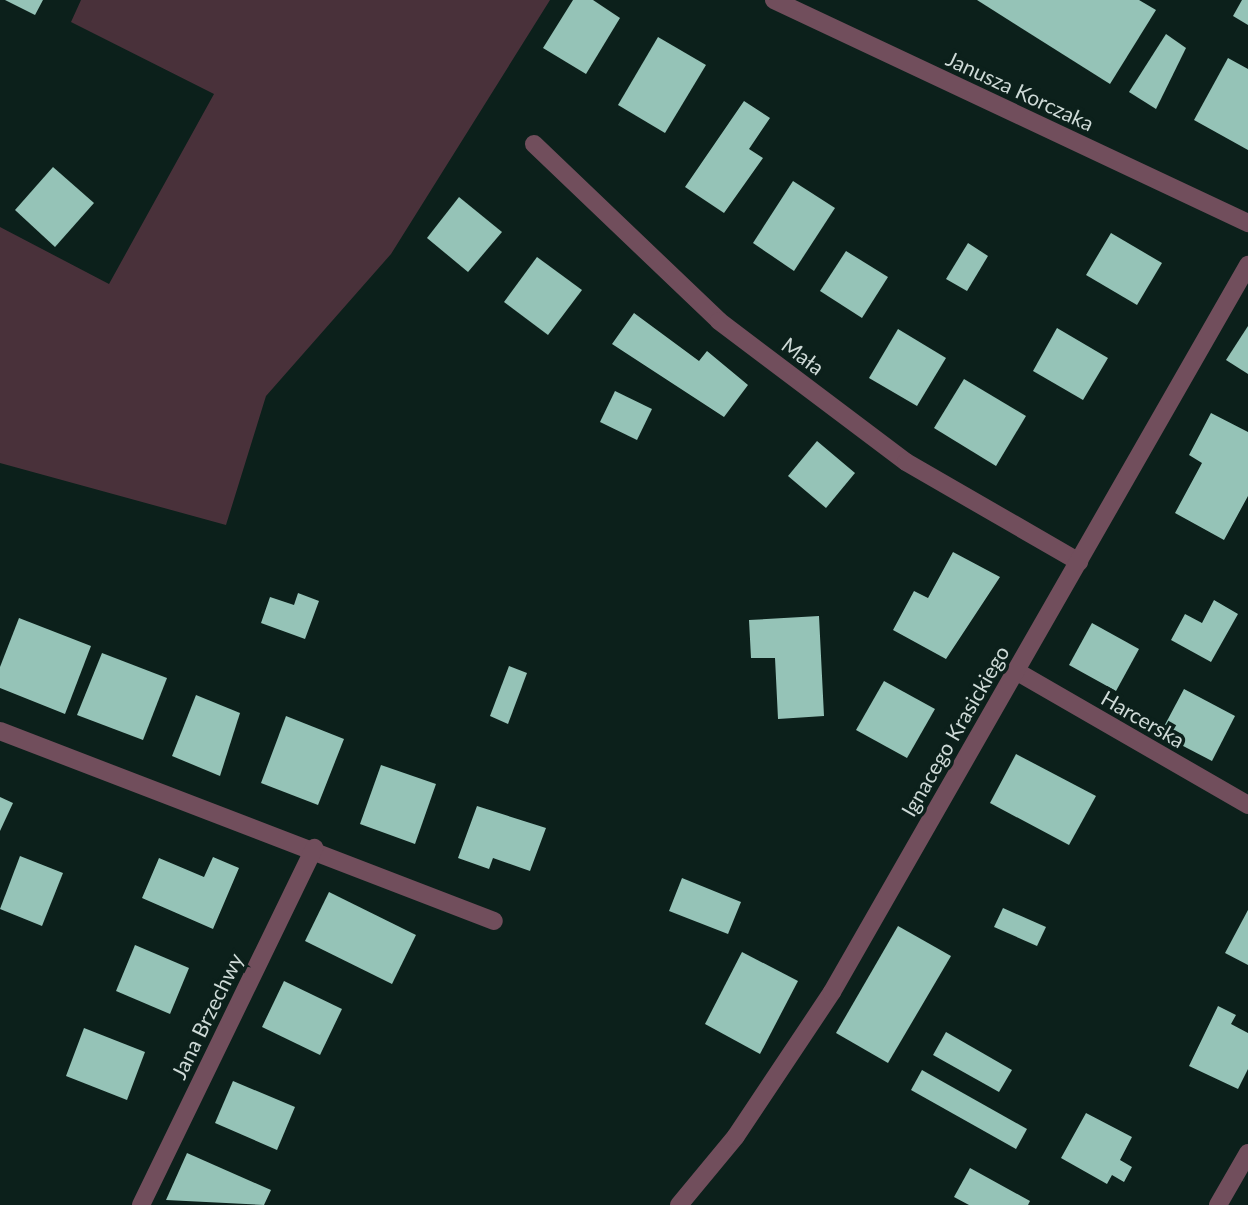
<!DOCTYPE html>
<html>
<head>
<meta charset="utf-8">
<style>
	body { margin:0 }
	#map { position:relative; width:1248px; height:1205px; overflow:hidden; background:#0c201b; font-family:Lato,sans-serif }
	div>[style] { position:absolute }
	.green>* { inset:0; background:#49313a }
	.building>* { inset:0; background:#95c3b7 }
	.minor>* { height:18px; margin:-9px; padding:0 9px; transform-origin:9px; border-radius:9px; background:#714e5c }
	span { translate:-50% -50%; white-space:nowrap; text-align:center; line-height:1.15; -webkit-text-stroke:7px #0c201b; paint-order:stroke }
	.street-label { font-size:21px; color:#cedad7 }
</style>
</head>
<body>
<div id="map">
	<div class="green">
		<div style="clip-path:polygon(81px 0,550px 0,391px 254px,266px 396px,226px 525px,0 463px,0 227px,109px 284px,214px 94px,71px 22px)"></div>
	</div>
	<div class="building">
		<div style="clip-path:polygon(5px 0,43px 0,35px 15px)"></div>
		<div style="clip-path:polygon(573px 0,593px 0,620px 18px,586px 74px,543px 48px)"></div>
		<div style="clip-path:polygon(977px 0,1139px 0,1156px 10px,1110px 84px)"></div>
		<div style="clip-path:polygon(1242px 0,1248px 0,1248px 25px,1233px 16px)"></div>
		<div style="clip-path:polygon(1166px 34px,1186px 48px,1156px 109px,1129px 92px)"></div>
		<div style="clip-path:polygon(658px 37px,706px 65px,665px 133px,618px 105px)"></div>
		<div style="clip-path:polygon(1228px 58px,1248px 69px,1248px 150px,1194px 120px)"></div>
		<div style="clip-path:polygon(744px 101px,770px 118px,749px 149px,763px 158px,724px 213px,685px 187px)"></div>
		<div style="clip-path:polygon(53px 167px,94px 203px,55px 247px,15px 210px)"></div>
		<div style="clip-path:polygon(793px 181px,835px 208px,794px 271px,753px 243px)"></div>
		<div style="clip-path:polygon(459px 197px,502px 232px,468px 272px,427px 238px)"></div>
		<div style="clip-path:polygon(1111px 233px,1162px 263px,1137px 305px,1086px 275px)"></div>
		<div style="clip-path:polygon(968px 243px,988px 256px,967px 291px,946px 279px)"></div>
		<div style="clip-path:polygon(846px 251px,888px 277px,862px 318px,820px 291px)"></div>
		<div style="clip-path:polygon(537px 257px,582px 290px,548px 335px,504px 302px)"></div>
		<div style="clip-path:polygon(634px 313px,699px 361px,707px 351px,748px 385px,724px 417px,612px 344px)"></div>
		<div style="clip-path:polygon(1248px 326px,1248px 374px,1226px 360px)"></div>
		<div style="clip-path:polygon(1057px 328px,1108px 358px,1083px 400px,1033px 371px)"></div>
		<div style="clip-path:polygon(898px 329px,946px 358px,917px 406px,869px 378px)"></div>
		<div style="clip-path:polygon(964px 379px,1026px 416px,996px 466px,934px 428px)"></div>
		<div style="clip-path:polygon(615px 391px,652px 409px,637px 440px,600px 422px)"></div>
		<div style="clip-path:polygon(1211px 413px,1248px 432px,1248px 496px,1224px 540px,1175px 513px,1202px 463px,1189px 455px)"></div>
		<div style="clip-path:polygon(817px 441px,855px 473px,826px 508px,788px 476px)"></div>
		<div style="clip-path:polygon(953px 552px,1000px 577px,946px 659px,893px 630px,914px 591px,928px 598px)"></div>
		<div style="clip-path:polygon(298px 593px,319px 601px,305px 639px,261px 623px,270px 597px,294px 605px)"></div>
		<div style="clip-path:polygon(1214px 600px,1238px 614px,1211px 662px,1171px 640px,1185px 614px,1202px 623px)"></div>
		<div style="clip-path:polygon(819px 616px,824px 716px,778px 719px,775px 658px,751px 658px,749px 620px)"></div>
		<div style="clip-path:polygon(19px 618px,91px 646px,65px 714px,0 688px,0 667px)"></div>
		<div style="clip-path:polygon(1092px 623px,1139px 649px,1116px 691px,1069px 665px)"></div>
		<div style="clip-path:polygon(102px 653px,167px 678px,143px 740px,77px 715px)"></div>
		<div style="clip-path:polygon(509px 666px,527px 673px,508px 724px,490px 716px)"></div>
		<div style="clip-path:polygon(884px 681px,935px 709px,907px 758px,856px 730px)"></div>
		<div style="clip-path:polygon(1184px 689px,1235px 716px,1212px 761px,1160px 734px)"></div>
		<div style="clip-path:polygon(196px 695px,240px 713px,220px 776px,172px 756px)"></div>
		<div style="clip-path:polygon(286px 716px,344px 739px,318px 805px,261px 783px)"></div>
		<div style="clip-path:polygon(1016px 754px,1096px 796px,1069px 845px,990px 803px)"></div>
		<div style="clip-path:polygon(381px 765px,436px 784px,415px 844px,360px 824px)"></div>
		<div style="clip-path:polygon(0 797px,13px 803px,0 831px)"></div>
		<div style="clip-path:polygon(477px 806px,546px 828px,530px 871px,493px 858px,489px 869px,458px 858px)"></div>
		<div style="clip-path:polygon(20px 856px,63px 873px,42px 926px,0 909px)"></div>
		<div style="clip-path:polygon(213px 857px,239px 868px,213px 929px,142px 898px,159px 858px,204px 877px)"></div>
		<div style="clip-path:polygon(682px 878px,741px 902px,728px 934px,669px 911px)"></div>
		<div style="clip-path:polygon(329px 892px,416px 935px,392px 984px,305px 941px)"></div>
		<div style="clip-path:polygon(1003px 908px,1046px 927px,1037px 946px,994px 927px)"></div>
		<div style="clip-path:polygon(1248px 910px,1248px 965px,1225px 953px)"></div>
		<div style="clip-path:polygon(898px 926px,951px 956px,888px 1063px,836px 1033px)"></div>
		<div style="clip-path:polygon(135px 945px,189px 968px,170px 1014px,116px 991px)"></div>
		<div style="clip-path:polygon(742px 952px,798px 981px,760px 1054px,705px 1024px)"></div>
		<div style="clip-path:polygon(284px 981px,342px 1009px,320px 1055px,262px 1027px)"></div>
		<div style="clip-path:polygon(1218px 1006px,1236px 1015px,1231px 1024px,1248px 1033px,1248px 1069px,1238px 1089px,1189px 1066px)"></div>
		<div style="clip-path:polygon(84px 1028px,145px 1052px,127px 1100px,66px 1076px)"></div>
		<div style="clip-path:polygon(946px 1032px,1012px 1070px,999px 1092px,933px 1055px)"></div>
		<div style="clip-path:polygon(922px 1070px,1027px 1129px,1016px 1149px,911px 1090px)"></div>
		<div style="clip-path:polygon(233px 1081px,295px 1107px,277px 1150px,215px 1123px)"></div>
		<div style="clip-path:polygon(1086px 1113px,1132px 1137px,1120px 1160px,1132px 1167px,1124px 1182px,1112px 1175px,1107px 1184px,1061px 1158px)"></div>
		<div style="clip-path:polygon(187px 1153px,271px 1190px,264px 1205px,166px 1200px)"></div>
		<div style="clip-path:polygon(970px 1168px,1030px 1201px,1028px 1205px,969px 1205px,954px 1197px)"></div>
	</div>
	<div class="minor">
		<div style="left:774px;top:0;width:524px;rotate:25.2deg"></div>
		<div style="left:534px;top:144px;width:256px;rotate:43.7deg"></div>
		<div style="left:719px;top:321px;width:234px;rotate:37deg"></div>
		<div style="left:906px;top:462px;width:200px;rotate:30deg"></div>
		<div style="left:1016px;top:671px;width:268px;rotate:30deg"></div>
		<div style="left:0;top:731px;width:529px;rotate:21.04deg"></div>
		<div style="left:141px;top:1205px;width:397px;rotate:-64.1deg"></div>
		<div style="left:679px;top:1205px;width:89px;rotate:-50.4deg"></div>
		<div style="left:736px;top:1136px;width:173px;rotate:-56.3deg"></div>
		<div style="left:832px;top:992px;width:838px;rotate:-60.22deg"></div>
		<div style="left:1218px;top:1205px;width:60px;rotate:-60deg"></div>
	</div>
	<div class="street-label">
		<span style="left:1020px;top:91px;rotate:25deg">Janusza Korczaka</span>
		<span style="left:803px;top:356px;rotate:37deg">Mała</span>
		<span style="left:1143px;top:719px;rotate:30deg">Harcerska</span>
		<span style="left:955px;top:731px;rotate:-60deg">Ignacego Krasickiego</span>
		<span style="left:207px;top:1016px;rotate:-64deg">Jana Brzechwy</span>
	</div>
</div>
</body>
</html>
